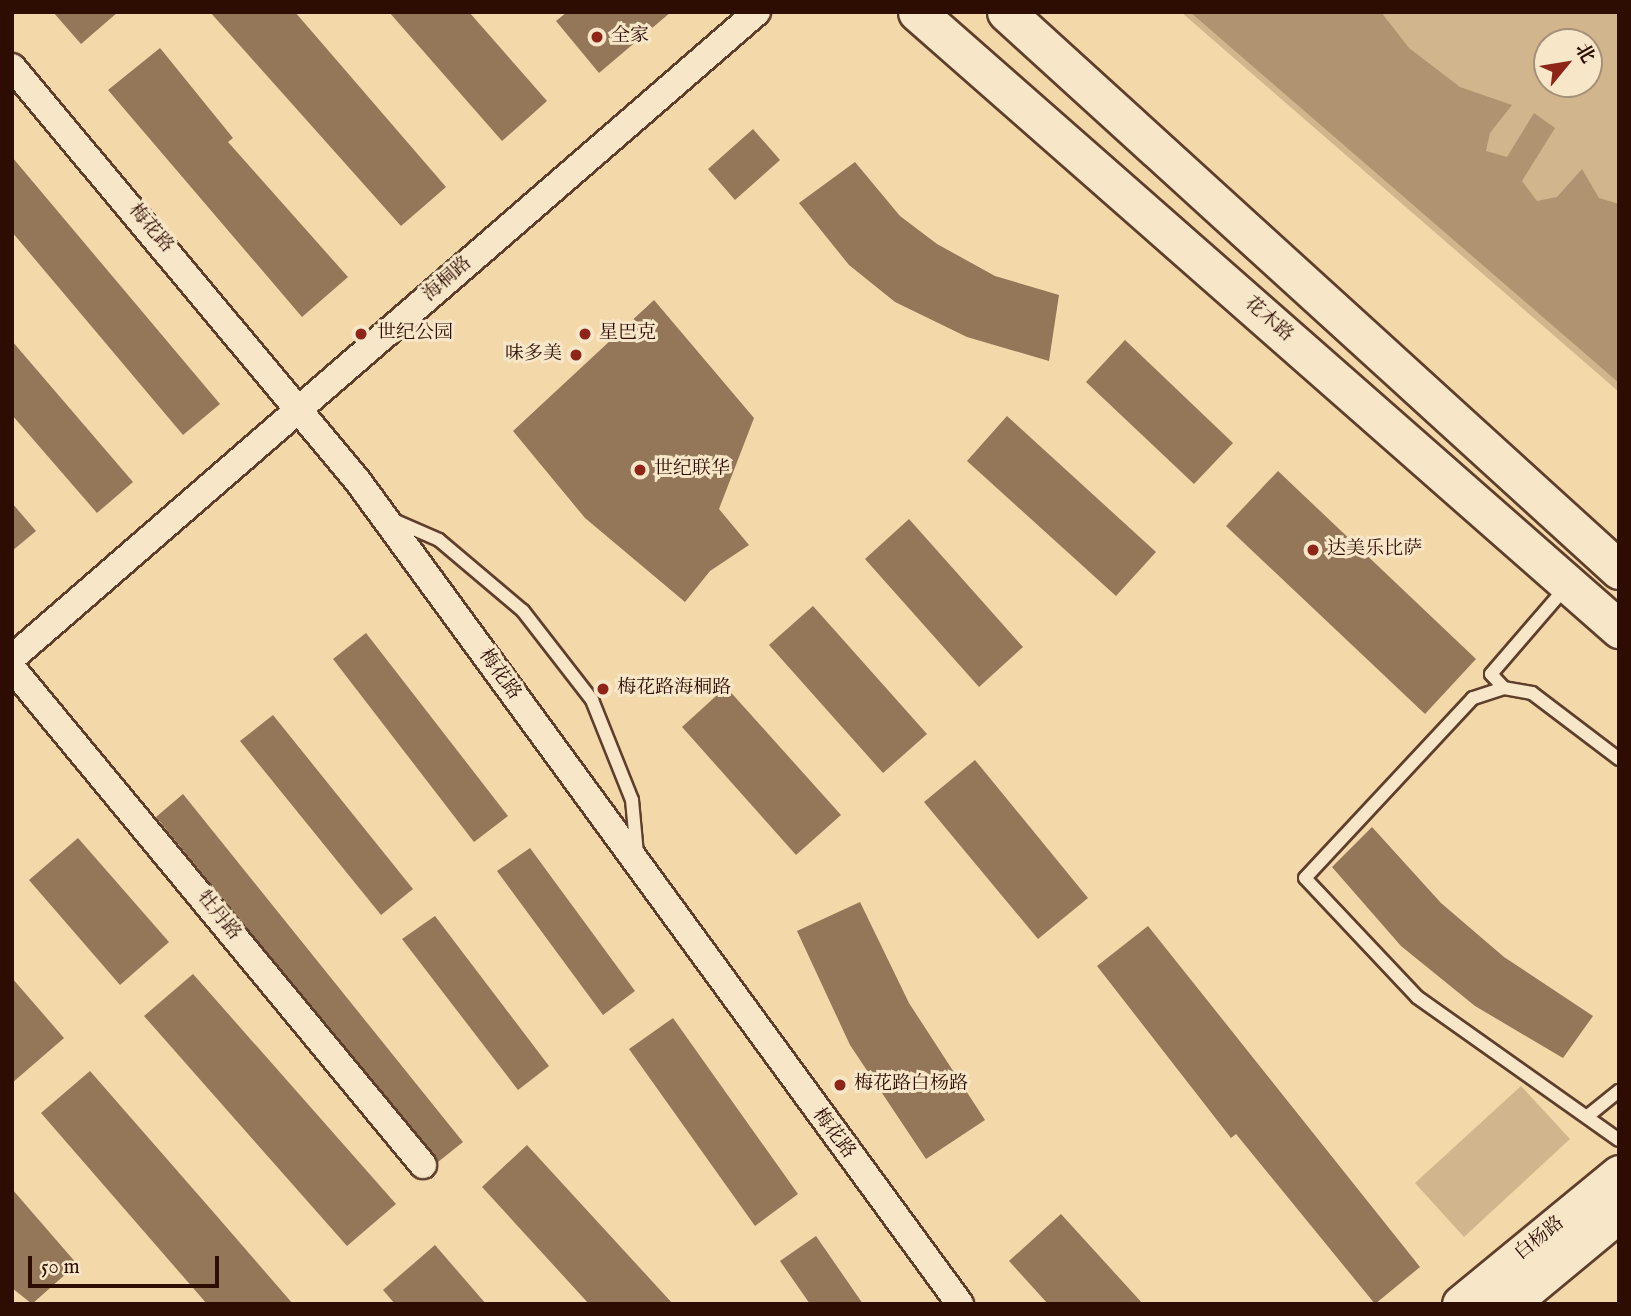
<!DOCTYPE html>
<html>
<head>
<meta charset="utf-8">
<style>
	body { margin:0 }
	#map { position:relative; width:1631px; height:1316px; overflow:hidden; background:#f3d8aa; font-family:"IM FELL English","Noto Serif SC",serif }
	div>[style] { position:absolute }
	.green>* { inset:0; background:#d1b58d }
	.water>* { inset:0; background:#b09371 }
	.building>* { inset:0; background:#947659 }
	.roads { filter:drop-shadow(2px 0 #5e3f2c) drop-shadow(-2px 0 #5e3f2c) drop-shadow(0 2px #5e3f2c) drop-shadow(0 -2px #5e3f2c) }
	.lane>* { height:12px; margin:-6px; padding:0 6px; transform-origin:6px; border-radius:6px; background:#f7e6c8 }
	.street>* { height:26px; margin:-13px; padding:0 13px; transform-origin:13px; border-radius:13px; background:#f7e6c8 }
	.secondary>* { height:37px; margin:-18.5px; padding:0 18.5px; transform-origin:18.5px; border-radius:18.5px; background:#f7e6c8 }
	.dots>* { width:19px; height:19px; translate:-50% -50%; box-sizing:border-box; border:4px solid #f7e6c8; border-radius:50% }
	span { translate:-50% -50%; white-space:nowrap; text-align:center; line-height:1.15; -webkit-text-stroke:6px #f7e6c8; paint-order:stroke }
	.poi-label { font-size:19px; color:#2d0c02 }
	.left { translate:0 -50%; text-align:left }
	.right { translate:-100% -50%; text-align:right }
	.street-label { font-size:19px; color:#2d0c02 }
	.frame { position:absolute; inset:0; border:14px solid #2d0c02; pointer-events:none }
	.north { position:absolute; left:1533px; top:28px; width:70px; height:70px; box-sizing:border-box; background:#f7e6c8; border:2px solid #a68f79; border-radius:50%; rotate:60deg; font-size:19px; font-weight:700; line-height:28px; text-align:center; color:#2d0c02 }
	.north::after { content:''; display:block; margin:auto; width:24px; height:32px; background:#8f2418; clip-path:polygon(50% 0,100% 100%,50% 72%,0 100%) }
	.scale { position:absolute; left:28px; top:1256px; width:191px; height:32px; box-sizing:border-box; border:4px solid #2d0c02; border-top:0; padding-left:9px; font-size:21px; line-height:24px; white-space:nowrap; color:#2d0c02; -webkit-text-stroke:5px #f7e6c8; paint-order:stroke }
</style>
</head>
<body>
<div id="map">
	<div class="green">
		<div style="clip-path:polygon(evenodd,1181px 12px,1619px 12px,1619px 392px,1181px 12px,1547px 42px,1589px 42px,1589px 84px,1547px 84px,1547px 42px)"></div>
		<div style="clip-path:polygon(1521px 1086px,1570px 1139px,1464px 1237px,1415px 1183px)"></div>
	</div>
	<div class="water">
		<div style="clip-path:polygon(1190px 12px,1381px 12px,1409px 48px,1460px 87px,1512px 105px,1490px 133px,1486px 151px,1507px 157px,1534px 113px,1555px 128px,1522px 181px,1537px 201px,1557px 197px,1582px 169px,1599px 198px,1619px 204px,1619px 383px)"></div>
	</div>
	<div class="building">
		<div style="clip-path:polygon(53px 12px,118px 12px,81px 44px)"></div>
		<div style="clip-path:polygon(210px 12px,295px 12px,446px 187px,401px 226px)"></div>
		<div style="clip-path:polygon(389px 12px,469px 12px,547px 101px,502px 141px)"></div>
		<div style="clip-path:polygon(567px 12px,671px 12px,599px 73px,556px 21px)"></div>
		<div style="clip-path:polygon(160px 48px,233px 138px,228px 142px,348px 277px,302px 317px,108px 90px)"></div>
		<div style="clip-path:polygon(753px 129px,780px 160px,735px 200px,708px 169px)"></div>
		<div style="clip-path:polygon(12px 157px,220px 404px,183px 435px,12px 232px)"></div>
		<div style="clip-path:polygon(855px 162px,900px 216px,937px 244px,995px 276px,1059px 295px,1049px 361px,967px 337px,895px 302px,849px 265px,799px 203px)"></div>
		<div style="clip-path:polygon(654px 300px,754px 418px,719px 509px,749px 545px,710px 571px,685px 602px,585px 518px,513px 431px)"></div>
		<div style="clip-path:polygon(1125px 340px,1233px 443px,1194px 484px,1086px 382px)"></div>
		<div style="clip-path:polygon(12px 341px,133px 482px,97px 513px,12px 415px)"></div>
		<div style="clip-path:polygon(1007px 416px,1156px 552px,1116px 596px,967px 461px)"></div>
		<div style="clip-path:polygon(1278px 471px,1476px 659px,1425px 714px,1226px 526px)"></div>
		<div style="clip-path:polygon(12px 503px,36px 531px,12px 551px)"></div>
		<div style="clip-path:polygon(909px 519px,1023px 647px,979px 687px,865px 559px)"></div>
		<div style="clip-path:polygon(813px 606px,927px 734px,883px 773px,769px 645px)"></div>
		<div style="clip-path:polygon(366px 633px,508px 816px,474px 842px,333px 659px)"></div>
		<div style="clip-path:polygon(726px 687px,841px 815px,796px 855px,682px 727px)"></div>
		<div style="clip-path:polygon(273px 715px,413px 889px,381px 915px,240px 741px)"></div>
		<div style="clip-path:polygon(975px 760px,1088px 898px,1038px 939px,924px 802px)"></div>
		<div style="clip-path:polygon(183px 794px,463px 1142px,438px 1162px,156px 817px)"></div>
		<div style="clip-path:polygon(1372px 827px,1441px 903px,1504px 957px,1593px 1016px,1563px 1058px,1475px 1006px,1401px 946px,1332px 867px)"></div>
		<div style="clip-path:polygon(78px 838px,169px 942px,120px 985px,29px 880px)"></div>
		<div style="clip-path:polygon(530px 848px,635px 991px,603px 1015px,497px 871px)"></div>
		<div style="clip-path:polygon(860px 902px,909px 1003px,985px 1120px,926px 1159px,850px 1045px,797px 931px)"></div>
		<div style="clip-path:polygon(435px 916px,549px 1066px,518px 1090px,402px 939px)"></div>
		<div style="clip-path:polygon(1148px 926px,1420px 1267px,1375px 1304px,1236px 1134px,1231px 1138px,1097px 966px)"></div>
		<div style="clip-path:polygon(193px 974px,396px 1204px,347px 1246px,144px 1016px)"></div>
		<div style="clip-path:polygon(12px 978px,64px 1038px,12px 1083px)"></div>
		<div style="clip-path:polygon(673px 1018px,798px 1194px,755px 1226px,629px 1049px)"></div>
		<div style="clip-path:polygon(90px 1071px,208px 1206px,293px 1304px,207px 1304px,41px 1113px)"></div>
		<div style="clip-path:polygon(527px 1145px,673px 1304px,589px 1304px,482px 1187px)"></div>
		<div style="clip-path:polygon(12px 1189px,77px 1264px,32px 1304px,12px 1288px)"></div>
		<div style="clip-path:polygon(1061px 1214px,1143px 1304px,1048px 1304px,1009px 1261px)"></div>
		<div style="clip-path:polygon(816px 1236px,863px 1304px,810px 1304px,780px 1261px)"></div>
		<div style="clip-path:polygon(435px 1245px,486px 1304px,395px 1304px,383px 1290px)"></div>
	</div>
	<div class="roads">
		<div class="lane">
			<div style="left:391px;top:519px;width:52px;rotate:23.6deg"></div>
			<div style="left:439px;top:540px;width:110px;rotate:40.2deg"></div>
			<div style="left:523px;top:611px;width:113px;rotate:52.2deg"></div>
			<div style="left:592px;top:700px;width:108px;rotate:68.2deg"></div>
			<div style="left:632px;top:800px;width:54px;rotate:84.7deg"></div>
			<div style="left:1504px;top:688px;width:19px;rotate:-133deg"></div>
			<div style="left:1491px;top:674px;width:115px;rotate:-49.2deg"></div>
			<div style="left:1619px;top:759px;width:109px;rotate:-142.8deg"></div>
			<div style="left:1532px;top:693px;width:28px;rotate:-170deg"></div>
			<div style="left:1504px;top:688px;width:33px;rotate:162deg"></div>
			<div style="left:1473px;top:698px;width:246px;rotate:133deg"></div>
			<div style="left:1305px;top:878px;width:163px;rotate:46.7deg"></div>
			<div style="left:1417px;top:997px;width:247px;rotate:35.3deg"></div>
			<div style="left:1589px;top:1115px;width:38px;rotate:-39deg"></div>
		</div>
		<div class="street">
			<div style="left:12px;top:67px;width:538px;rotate:50.13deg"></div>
			<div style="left:357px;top:480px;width:1021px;rotate:53.8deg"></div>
			<div style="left:12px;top:658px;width:986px;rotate:-40.93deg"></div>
			<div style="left:12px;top:668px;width:645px;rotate:50.41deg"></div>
		</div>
		<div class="secondary">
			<div style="left:917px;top:12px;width:935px;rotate:41.31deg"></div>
			<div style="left:1006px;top:12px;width:829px;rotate:42.31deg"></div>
			<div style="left:1461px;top:1304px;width:205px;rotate:-39.4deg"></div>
			<div style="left:1509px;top:1304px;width:143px;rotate:-39.6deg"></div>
		</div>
	</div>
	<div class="dots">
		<div style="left:597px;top:37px;background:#8f2418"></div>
		<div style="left:361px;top:334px;background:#8f2418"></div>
		<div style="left:585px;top:334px;background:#8f2418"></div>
		<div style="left:576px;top:355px;background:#8f2418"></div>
		<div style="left:640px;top:470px;background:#8f2418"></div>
		<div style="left:1313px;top:550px;background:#8f2418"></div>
		<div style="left:603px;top:689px;background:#8f2418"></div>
		<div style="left:840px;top:1085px;background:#8f2418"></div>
	</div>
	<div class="poi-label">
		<span class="left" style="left:611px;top:37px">全家</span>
		<span class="left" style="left:377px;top:334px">世纪公园</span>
		<span class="left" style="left:599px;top:334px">星巴克</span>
		<span class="right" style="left:562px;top:355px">味多美</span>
		<span class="left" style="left:654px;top:470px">世纪联华</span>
		<span class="left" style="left:1327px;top:550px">达美乐比萨</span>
		<span class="left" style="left:617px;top:689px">梅花路海桐路</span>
		<span class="left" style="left:854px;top:1085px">梅花路白杨路</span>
	</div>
	<div class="street-label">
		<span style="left:150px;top:229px;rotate:49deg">梅花路</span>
		<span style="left:448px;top:280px;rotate:-41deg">海桐路</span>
		<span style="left:1268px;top:320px;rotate:41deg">花木路</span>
		<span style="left:499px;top:675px;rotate:54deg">梅花路</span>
		<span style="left:218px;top:916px;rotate:51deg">牡丹路</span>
		<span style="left:833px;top:1134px;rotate:53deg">梅花路</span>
		<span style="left:1540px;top:1239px;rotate:-39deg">白杨路</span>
	</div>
	<div class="frame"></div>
	<div class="north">北</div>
	<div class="scale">50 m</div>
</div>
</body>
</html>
